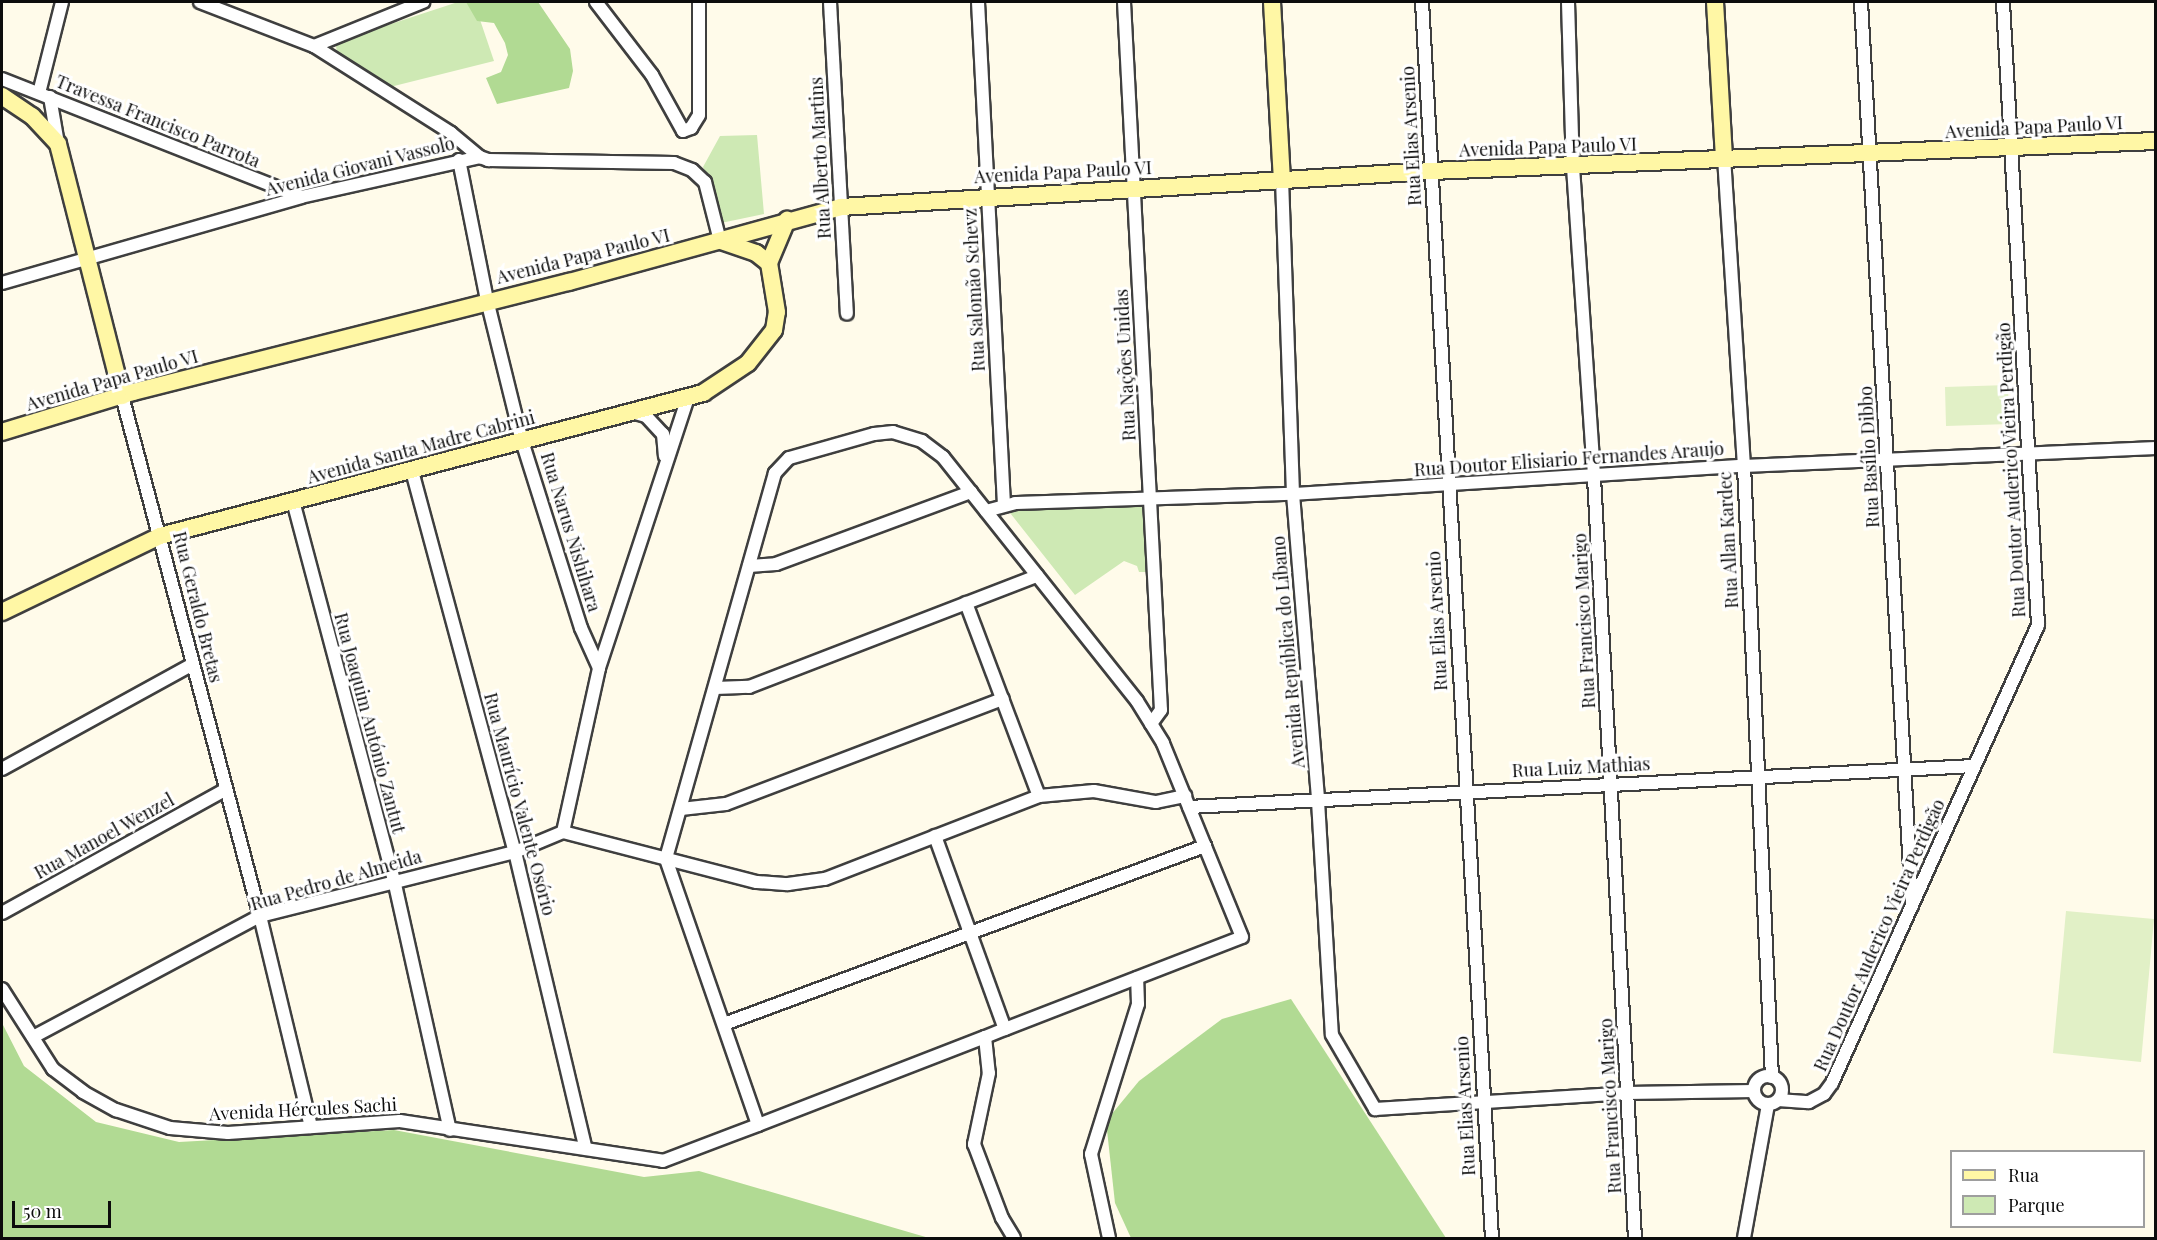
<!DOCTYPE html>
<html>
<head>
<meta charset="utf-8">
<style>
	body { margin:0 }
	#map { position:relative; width:2157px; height:1240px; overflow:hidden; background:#fffbea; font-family:"Playfair Display",serif }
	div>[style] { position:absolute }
	.green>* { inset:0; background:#cee9b4 }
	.forest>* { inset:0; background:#b1da93 }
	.pitch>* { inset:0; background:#e1f0c6 }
	.roads { filter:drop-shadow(2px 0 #3f3f3f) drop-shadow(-2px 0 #3f3f3f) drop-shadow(0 2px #3f3f3f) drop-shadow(0 -2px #3f3f3f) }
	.street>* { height:12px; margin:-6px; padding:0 6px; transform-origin:6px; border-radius:6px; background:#fff }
	.street>.ring { margin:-6px; padding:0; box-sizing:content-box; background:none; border:12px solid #fff; border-radius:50% }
	.secondary>* { height:16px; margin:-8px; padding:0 8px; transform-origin:8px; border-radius:8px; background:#fff7a5 }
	span { translate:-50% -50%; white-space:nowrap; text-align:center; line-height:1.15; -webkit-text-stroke:6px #fff; paint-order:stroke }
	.street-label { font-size:18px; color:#0c0c0c }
	.frame { position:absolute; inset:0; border:3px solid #0c0c0c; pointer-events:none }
	.legend { position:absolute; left:1950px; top:1150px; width:195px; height:78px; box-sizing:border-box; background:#fff; border:2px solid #9e9e9e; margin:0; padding:8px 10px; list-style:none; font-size:18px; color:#0c0c0c }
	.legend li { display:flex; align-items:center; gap:12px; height:30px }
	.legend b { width:30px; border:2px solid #9e9e9e }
	.scale { position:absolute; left:12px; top:1201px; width:99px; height:27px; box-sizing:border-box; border:3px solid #0c0c0c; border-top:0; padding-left:8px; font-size:18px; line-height:21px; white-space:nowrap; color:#0c0c0c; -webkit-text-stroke:4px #fff; paint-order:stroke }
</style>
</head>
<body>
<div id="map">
	<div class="green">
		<div style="clip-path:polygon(458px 2px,474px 2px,494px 61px,390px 87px,337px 53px,336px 46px,345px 39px)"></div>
		<div style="clip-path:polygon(757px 135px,764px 214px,721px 223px,715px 191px,703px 167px,720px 136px)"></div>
		<div style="clip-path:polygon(1142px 504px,1146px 572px,1139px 572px,1137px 566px,1124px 561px,1075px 595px,1007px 509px)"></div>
	</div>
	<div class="forest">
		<div style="clip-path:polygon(466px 2px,538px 2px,570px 49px,573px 71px,569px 88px,497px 104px,486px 78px,501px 72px,508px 55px,505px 43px,494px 23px,477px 21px)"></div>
		<div style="clip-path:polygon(1291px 999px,1446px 1238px,1131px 1238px,1115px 1203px,1106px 1121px,1139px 1081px,1222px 1019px)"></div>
		<div style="clip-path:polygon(2px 1023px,24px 1066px,96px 1122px,179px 1142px,394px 1130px,644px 1177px,699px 1171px,929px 1238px,2px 1238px)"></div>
	</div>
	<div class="pitch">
		<div style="clip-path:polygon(2008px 385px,2009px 424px,1946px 426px,1945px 387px)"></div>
		<div style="clip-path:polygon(2066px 911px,2154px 919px,2141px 1062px,2053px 1053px)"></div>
	</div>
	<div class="roads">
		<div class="street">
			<div style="left:200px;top:2px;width:122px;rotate:21.1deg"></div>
			<div style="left:314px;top:46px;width:162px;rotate:32.4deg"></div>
			<div style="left:451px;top:133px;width:38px;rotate:40deg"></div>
			<div style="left:596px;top:2px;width:92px;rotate:52.5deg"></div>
			<div style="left:652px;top:75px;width:64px;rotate:61deg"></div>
			<div style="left:683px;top:131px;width:9px;rotate:-21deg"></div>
			<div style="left:691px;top:128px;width:15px;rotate:-58deg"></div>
			<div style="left:699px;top:115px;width:113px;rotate:-90deg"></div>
			<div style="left:830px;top:2px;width:312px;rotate:86.9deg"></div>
			<div style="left:978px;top:2px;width:503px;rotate:87.04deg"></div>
			<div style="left:1124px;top:2px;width:709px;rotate:87.01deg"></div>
			<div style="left:1161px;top:710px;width:17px;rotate:126deg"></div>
			<div style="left:1422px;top:2px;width:1238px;rotate:86.76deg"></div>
			<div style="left:1568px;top:2px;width:165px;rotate:88.3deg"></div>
			<div style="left:1573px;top:167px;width:311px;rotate:86.1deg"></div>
			<div style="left:1594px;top:477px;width:762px;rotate:86.92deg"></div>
			<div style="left:1861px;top:2px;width:905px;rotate:86.77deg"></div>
			<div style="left:314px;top:46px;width:118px;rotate:-22deg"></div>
			<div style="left:2px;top:79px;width:321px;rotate:21.5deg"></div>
			<div style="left:39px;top:93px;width:94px;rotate:-75.8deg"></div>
			<div style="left:50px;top:97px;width:48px;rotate:80.3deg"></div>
			<div style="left:1724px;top:157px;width:310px;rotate:86.3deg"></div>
			<div style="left:1744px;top:466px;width:612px;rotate:87.38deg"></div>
			<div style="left:459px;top:160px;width:143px;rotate:78.7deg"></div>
			<div style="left:487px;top:300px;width:145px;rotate:76.1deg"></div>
			<div style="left:522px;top:441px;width:196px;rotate:72.5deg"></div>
			<div style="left:581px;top:628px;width:44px;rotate:65.8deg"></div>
			<div style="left:1282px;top:179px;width:315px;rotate:88deg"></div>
			<div style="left:1293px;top:494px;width:308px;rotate:85.3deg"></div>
			<div style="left:1318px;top:801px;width:234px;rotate:86.6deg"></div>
			<div style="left:1332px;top:1035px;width:86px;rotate:59.8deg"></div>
			<div style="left:1375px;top:1109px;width:253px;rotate:-3.6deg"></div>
			<div style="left:1627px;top:1093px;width:127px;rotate:-0.9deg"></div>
			<div style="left:2px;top:283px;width:311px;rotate:-16deg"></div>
			<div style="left:301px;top:197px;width:183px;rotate:-12.6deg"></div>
			<div style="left:480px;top:157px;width:9px;rotate:21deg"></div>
			<div style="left:488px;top:160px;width:186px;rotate:0.9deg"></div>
			<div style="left:674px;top:163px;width:19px;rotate:21deg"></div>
			<div style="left:692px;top:170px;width:18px;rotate:43deg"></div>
			<div style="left:705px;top:182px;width:61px;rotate:75.7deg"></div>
			<div style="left:122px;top:396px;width:538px;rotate:75.14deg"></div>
			<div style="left:260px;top:916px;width:217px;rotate:76.4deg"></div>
			<div style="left:635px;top:413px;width:11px;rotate:15deg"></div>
			<div style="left:646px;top:416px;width:25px;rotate:47deg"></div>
			<div style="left:663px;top:434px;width:22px;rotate:85deg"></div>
			<div style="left:412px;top:471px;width:395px;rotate:74.9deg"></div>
			<div style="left:515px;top:852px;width:305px;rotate:76.6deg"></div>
			<div style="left:293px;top:501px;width:392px;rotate:75.1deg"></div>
			<div style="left:394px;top:880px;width:256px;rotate:77.4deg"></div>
			<div style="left:986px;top:511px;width:30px;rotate:-15deg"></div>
			<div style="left:1015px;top:503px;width:278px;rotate:-1.9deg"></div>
			<div style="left:1293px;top:494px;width:452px;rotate:-3.6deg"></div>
			<div style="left:1744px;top:466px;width:412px;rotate:-2.5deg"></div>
			<div style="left:749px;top:566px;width:27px;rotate:-4deg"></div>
			<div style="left:776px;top:564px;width:208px;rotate:-20.3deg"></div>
			<div style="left:966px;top:603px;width:206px;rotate:69.3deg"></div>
			<div style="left:715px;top:688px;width:34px;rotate:-2deg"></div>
			<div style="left:749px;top:687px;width:309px;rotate:-21.1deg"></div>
			<div style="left:2px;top:769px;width:218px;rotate:-28.8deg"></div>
			<div style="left:1189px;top:807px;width:786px;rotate:-2.99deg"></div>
			<div style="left:681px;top:809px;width:45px;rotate:-6.3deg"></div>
			<div style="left:726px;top:804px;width:296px;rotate:-20.8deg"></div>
			<div style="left:563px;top:832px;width:168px;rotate:-77.6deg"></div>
			<div style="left:599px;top:668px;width:282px;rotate:-71.8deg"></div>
			<div style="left:935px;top:836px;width:205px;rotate:70.1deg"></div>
			<div style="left:2px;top:913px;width:255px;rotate:-28.9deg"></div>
			<div style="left:2px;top:989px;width:95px;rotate:57.5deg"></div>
			<div style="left:53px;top:1069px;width:38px;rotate:37deg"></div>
			<div style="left:83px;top:1092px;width:38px;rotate:29deg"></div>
			<div style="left:116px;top:1110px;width:57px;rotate:18.4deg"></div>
			<div style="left:170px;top:1128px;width:58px;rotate:4.9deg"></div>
			<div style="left:228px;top:1133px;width:172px;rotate:-4deg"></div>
			<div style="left:400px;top:1121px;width:266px;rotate:8.6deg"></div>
			<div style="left:663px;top:1161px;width:102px;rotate:-20.8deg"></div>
			<div style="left:758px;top:1125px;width:243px;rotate:-21.2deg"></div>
			<div style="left:985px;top:1037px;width:22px;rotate:-22deg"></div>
			<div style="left:1005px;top:1029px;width:254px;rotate:-21.2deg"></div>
			<div style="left:1242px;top:937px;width:209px;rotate:-112.2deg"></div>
			<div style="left:1163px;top:743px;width:49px;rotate:-121.8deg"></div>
			<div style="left:1137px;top:701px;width:312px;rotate:-128.5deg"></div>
			<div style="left:943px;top:457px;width:26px;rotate:-143deg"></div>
			<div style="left:922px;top:441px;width:30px;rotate:-163deg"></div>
			<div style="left:893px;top:432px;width:19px;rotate:174deg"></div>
			<div style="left:874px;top:434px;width:88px;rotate:164.2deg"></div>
			<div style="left:789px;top:458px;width:21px;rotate:133deg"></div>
			<div style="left:775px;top:473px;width:401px;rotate:105.8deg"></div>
			<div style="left:666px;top:859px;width:281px;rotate:70.9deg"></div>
			<div style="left:724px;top:1024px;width:513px;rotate:-20.31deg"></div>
			<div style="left:33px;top:1037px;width:257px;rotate:-28.1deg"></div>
			<div style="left:260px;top:916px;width:263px;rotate:-14.1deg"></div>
			<div style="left:515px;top:852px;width:52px;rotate:-22.6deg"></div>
			<div style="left:563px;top:832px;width:200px;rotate:14.5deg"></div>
			<div style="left:757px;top:882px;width:31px;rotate:4deg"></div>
			<div style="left:788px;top:884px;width:37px;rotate:-8deg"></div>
			<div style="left:825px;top:879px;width:230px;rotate:-21.2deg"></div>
			<div style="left:1039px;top:796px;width:55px;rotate:-5.2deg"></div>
			<div style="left:1094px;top:791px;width:63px;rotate:10.1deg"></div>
			<div style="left:1156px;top:802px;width:30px;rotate:-12deg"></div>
			<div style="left:985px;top:1037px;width:36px;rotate:84deg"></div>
			<div style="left:989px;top:1073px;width:73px;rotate:101.9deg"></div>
			<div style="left:974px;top:1144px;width:79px;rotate:69.3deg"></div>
			<div style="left:1002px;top:1218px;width:23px;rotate:59deg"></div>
			<div class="ring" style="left:1754px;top:1076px;width:16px;height:16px"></div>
			<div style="left:1778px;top:1100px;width:31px;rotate:4deg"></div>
			<div style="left:1809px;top:1102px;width:17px;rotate:-28deg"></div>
			<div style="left:1824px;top:1094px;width:14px;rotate:-54deg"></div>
			<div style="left:1832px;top:1083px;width:502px;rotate:-65.78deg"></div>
			<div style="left:2038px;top:625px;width:624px;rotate:-93.22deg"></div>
			<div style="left:1109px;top:1238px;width:86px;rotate:-102.1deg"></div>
			<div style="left:1091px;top:1154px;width:157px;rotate:-72.6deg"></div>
			<div style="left:1138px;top:1004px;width:26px;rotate:-92deg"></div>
			<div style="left:1744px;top:1238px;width:136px;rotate:-79.8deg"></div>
		</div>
		<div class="secondary">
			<div style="left:1272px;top:2px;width:177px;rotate:86.8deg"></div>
			<div style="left:1715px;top:2px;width:155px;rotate:86.7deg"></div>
			<div style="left:2px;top:96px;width:36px;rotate:34deg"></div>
			<div style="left:32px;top:116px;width:38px;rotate:47deg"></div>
			<div style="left:58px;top:144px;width:260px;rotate:75.7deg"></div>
			<div style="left:721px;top:241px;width:37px;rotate:19deg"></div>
			<div style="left:756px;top:253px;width:16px;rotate:38deg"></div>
			<div style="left:2px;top:432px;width:137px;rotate:-17deg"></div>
			<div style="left:133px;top:392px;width:450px;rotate:-14.2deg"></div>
			<div style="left:569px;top:282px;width:282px;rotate:-15.4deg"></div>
			<div style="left:841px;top:207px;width:591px;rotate:-3.49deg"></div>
			<div style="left:1431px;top:171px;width:726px;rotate:-2.37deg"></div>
			<div style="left:2px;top:612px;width:175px;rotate:-25.7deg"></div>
			<div style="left:160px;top:536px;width:562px;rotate:-14.75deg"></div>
			<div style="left:703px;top:393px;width:54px;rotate:-33.7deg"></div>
			<div style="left:748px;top:363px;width:42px;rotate:-51.8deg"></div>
			<div style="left:774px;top:330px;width:18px;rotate:-81deg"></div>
			<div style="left:777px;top:312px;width:50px;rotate:-99.3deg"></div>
			<div style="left:769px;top:263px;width:47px;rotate:-67.3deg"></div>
		</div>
	</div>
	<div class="street-label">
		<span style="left:158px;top:121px;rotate:22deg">Travessa Francisco Parrota</span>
		<span style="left:2034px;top:127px;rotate:-3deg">Avenida Papa Paulo VI</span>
		<span style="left:1411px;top:136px;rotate:-93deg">Rua Elias Arsenio</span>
		<span style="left:1548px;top:147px;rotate:-2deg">Avenida Papa Paulo VI</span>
		<span style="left:820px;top:158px;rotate:-93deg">Rua Alberto Martins</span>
		<span style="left:360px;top:166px;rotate:-14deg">Avenida Giovani Vassolo</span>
		<span style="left:1063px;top:172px;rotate:-3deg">Avenida Papa Paulo VI</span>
		<span style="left:583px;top:256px;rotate:-14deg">Avenida Papa Paulo VI</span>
		<span style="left:974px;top:290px;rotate:-93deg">Rua Salomão Schevz</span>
		<span style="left:1125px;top:365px;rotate:-93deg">Rua Nações Unidas</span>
		<span style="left:112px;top:380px;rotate:-16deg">Avenida Papa Paulo VI</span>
		<span style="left:421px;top:447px;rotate:-15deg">Avenida Santa Madre Cabrini</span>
		<span style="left:1869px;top:457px;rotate:-93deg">Rua Basílio Dibbo</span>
		<span style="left:1569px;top:459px;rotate:-4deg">Rua Doutor Elisiario Fernandes Araujo</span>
		<span style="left:2011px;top:470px;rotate:-93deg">Rua Doutor Auderico Vieira Perdigão</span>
		<span style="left:571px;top:532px;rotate:73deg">Rua Narus Nishihara</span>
		<span style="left:1728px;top:540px;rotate:-93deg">Rua Allan Kardec</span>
		<span style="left:198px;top:607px;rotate:76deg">Rua Geraldo Bretas</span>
		<span style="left:1437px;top:621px;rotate:-93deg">Rua Elias Arsenio</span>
		<span style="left:1584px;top:621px;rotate:-93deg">Rua Francisco Marigo</span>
		<span style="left:1288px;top:652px;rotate:-95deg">Avenida República do Líbano</span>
		<span style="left:370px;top:723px;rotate:75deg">Rua Joaquim António Zantut</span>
		<span style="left:1581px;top:767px;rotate:-3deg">Rua Luiz Mathias</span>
		<span style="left:520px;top:804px;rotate:75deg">Rua Maurício Valente Osório</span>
		<span style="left:104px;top:836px;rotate:-29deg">Rua Manoel Wenzel</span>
		<span style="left:336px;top:880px;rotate:-16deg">Rua Pedro de Almeida</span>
		<span style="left:1879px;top:935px;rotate:-66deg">Rua Doutor Auderico Vieira Perdigão</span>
		<span style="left:1465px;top:1106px;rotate:-93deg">Rua Elias Arsenio</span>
		<span style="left:1610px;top:1106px;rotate:-93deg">Rua Francisco Marigo</span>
		<span style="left:303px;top:1109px;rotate:-3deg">Avenida Hércules Sachi</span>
	</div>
	<div class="frame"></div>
	<ul class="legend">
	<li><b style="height:8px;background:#fff7a5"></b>Rua</li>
	<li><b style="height:16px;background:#cee9b4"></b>Parque</li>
	</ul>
	<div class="scale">50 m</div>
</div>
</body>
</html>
